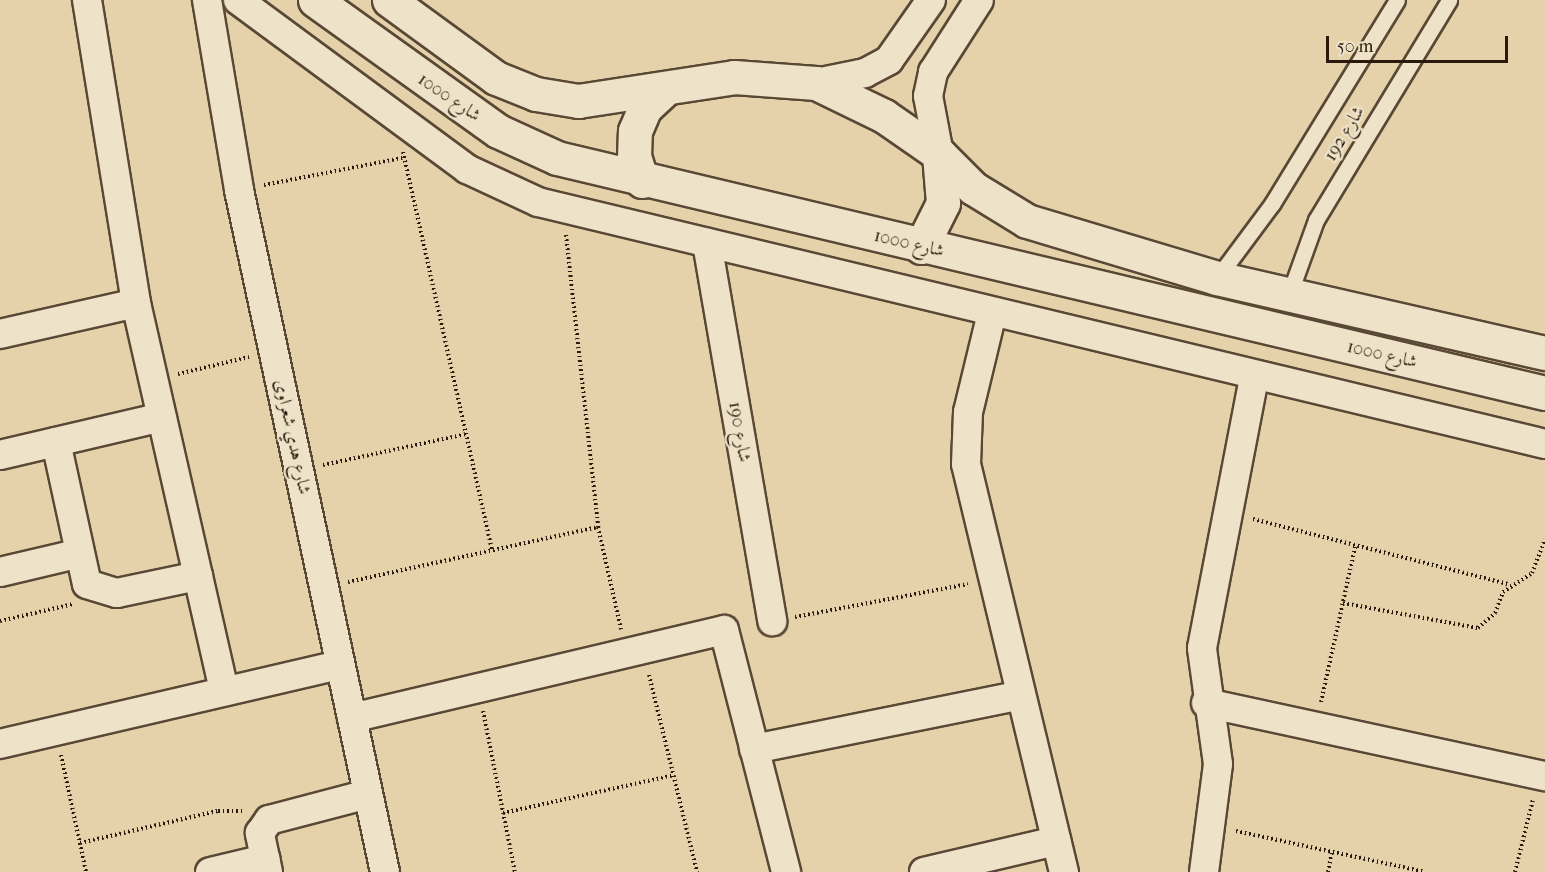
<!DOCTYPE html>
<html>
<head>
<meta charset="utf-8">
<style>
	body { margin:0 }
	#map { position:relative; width:1545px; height:872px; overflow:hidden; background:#e5d2aa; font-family:"IM FELL French Canon",Amiri,serif }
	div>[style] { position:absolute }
	.path>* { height:4px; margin-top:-2px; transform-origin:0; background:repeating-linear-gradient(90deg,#2a1a0e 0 1.5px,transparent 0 4.5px) }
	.roads { filter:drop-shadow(2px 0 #594835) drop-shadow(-2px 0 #594835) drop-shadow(0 2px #594835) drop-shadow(0 -2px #594835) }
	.lane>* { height:15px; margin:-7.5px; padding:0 7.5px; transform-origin:7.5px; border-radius:7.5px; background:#eee2c8 }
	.street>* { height:28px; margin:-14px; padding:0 14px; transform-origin:14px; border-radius:14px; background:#eee2c8 }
	.secondary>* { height:33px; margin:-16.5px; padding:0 16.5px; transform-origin:16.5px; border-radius:16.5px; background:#eee2c8 }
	span { translate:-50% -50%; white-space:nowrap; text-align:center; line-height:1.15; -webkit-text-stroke:4.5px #eee2c8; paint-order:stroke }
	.street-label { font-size:18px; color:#2a1a0e }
	.scale { position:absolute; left:1326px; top:36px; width:182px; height:27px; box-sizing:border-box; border:3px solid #2a1a0e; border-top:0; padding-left:8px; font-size:18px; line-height:21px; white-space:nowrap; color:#2a1a0e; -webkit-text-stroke:4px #eee2c8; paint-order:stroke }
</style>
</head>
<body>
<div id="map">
	<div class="path">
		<div style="left:403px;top:152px;width:409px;rotate:77.4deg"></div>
		<div style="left:264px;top:185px;width:141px;rotate:-11.1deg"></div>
		<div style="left:566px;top:235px;width:294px;rotate:83.7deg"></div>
		<div style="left:598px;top:527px;width:105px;rotate:77.3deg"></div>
		<div style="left:178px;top:374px;width:73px;rotate:-13.5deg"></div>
		<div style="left:323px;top:465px;width:146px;rotate:-12.2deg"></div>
		<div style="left:1253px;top:519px;width:266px;rotate:14.3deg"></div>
		<div style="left:348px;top:582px;width:256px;rotate:-12.4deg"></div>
		<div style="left:1343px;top:603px;width:137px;rotate:10.5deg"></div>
		<div style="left:1478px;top:628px;width:23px;rotate:-41deg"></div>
		<div style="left:1495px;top:613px;width:22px;rotate:-69deg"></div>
		<div style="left:1503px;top:592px;width:35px;rotate:-33deg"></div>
		<div style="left:1532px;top:573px;width:36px;rotate:-69deg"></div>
		<div style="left:795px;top:617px;width:176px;rotate:-10.8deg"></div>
		<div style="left:0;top:621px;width:75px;rotate:-13.1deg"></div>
		<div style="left:649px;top:675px;width:203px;rotate:76.3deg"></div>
		<div style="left:1321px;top:702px;width:159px;rotate:-77.6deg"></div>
		<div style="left:483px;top:711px;width:164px;rotate:78.8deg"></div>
		<div style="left:61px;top:755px;width:120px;rotate:77.9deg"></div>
		<div style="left:503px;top:813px;width:175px;rotate:-12.5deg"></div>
		<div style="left:1236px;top:831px;width:193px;rotate:12.2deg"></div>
		<div style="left:80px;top:843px;width:142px;rotate:-13.1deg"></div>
		<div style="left:218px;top:811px;width:25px"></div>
		<div style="left:1328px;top:872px;width:20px;rotate:-79deg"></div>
		<div style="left:1515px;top:872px;width:75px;rotate:-76.1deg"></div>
	</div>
	<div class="roads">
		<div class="lane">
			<div style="left:1217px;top:278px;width:92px;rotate:-53.4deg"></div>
			<div style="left:1272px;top:204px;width:239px;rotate:-58.5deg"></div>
			<div style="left:1289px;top:295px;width:80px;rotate:-70.2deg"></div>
			<div style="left:1316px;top:220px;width:257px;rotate:-58.8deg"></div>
		</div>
		<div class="street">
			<div style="left:87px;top:0;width:307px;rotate:80.8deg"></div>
			<div style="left:136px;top:303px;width:398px;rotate:77.2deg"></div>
			<div style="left:207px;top:0;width:193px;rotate:80.4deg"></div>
			<div style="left:239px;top:190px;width:697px;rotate:77.92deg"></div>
			<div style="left:238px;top:0;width:285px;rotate:36.4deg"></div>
			<div style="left:467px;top:169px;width:78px;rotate:24.9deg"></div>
			<div style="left:538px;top:202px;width:1036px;rotate:13.51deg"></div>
			<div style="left:816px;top:83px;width:50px;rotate:-11.5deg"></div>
			<div style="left:865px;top:73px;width:27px;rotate:-28deg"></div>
			<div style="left:889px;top:60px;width:73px;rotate:-55deg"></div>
			<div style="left:939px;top:154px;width:59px;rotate:-100.7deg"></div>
			<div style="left:928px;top:96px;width:25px;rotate:-78deg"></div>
			<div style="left:933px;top:72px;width:85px;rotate:-57.4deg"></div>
			<div style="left:707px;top:243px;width:384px;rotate:80.2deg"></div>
			<div style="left:992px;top:313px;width:102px;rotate:103.6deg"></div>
			<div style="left:968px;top:412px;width:52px;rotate:92.2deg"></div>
			<div style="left:966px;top:464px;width:420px;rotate:76.5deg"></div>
			<div style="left:0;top:334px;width:139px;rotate:-12.8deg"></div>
			<div style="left:56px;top:442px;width:145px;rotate:77.7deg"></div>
			<div style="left:87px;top:584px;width:31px;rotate:17deg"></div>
			<div style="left:117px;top:593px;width:83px;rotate:-11.9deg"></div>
			<div style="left:0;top:455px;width:166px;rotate:-13.2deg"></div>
			<div style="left:0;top:572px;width:79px;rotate:-13.2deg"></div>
			<div style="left:1206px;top:703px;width:347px;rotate:12.2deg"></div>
			<div style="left:352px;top:718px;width:382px;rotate:-13.3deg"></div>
			<div style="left:724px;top:630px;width:250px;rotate:75.6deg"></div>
			<div style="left:0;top:744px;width:349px;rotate:-13.1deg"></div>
			<div style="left:754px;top:749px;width:272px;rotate:-11.4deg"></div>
			<div style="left:210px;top:872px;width:57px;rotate:-13.3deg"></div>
			<div style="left:268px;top:872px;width:40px;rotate:-102deg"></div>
			<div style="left:260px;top:833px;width:16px;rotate:-55deg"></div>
			<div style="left:269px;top:820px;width:102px;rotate:-14.7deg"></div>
			<div style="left:924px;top:872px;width:136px;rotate:-13.2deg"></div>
			<div style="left:1204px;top:872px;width:109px;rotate:-82.6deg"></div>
			<div style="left:1218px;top:764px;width:117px;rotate:-97.9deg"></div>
			<div style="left:1202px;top:648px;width:275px;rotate:-79.1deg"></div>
		</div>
		<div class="secondary">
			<div style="left:315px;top:0;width:225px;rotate:35.6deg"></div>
			<div style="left:498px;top:131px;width:65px;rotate:24.6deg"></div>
			<div style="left:557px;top:158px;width:1016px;rotate:13.38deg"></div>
			<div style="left:389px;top:0;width:132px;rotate:36.1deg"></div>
			<div style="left:496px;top:78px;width:43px;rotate:21.8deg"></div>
			<div style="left:536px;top:94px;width:43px;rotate:9.5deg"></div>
			<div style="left:578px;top:101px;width:158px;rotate:-8.7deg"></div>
			<div style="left:734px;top:77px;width:82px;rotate:4.2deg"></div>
			<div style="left:816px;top:83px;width:76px;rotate:25.9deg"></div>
			<div style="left:884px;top:116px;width:67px;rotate:34.6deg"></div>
			<div style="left:939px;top:154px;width:48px;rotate:45deg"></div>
			<div style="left:973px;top:188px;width:63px;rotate:31.4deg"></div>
			<div style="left:1027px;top:221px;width:198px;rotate:16.7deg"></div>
			<div style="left:1217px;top:278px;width:336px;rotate:12.9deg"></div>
			<div style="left:642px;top:181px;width:25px;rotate:-108deg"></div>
			<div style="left:634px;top:157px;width:26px;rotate:-88deg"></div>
			<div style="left:635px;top:131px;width:25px;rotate:-67deg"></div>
			<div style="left:645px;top:108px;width:26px;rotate:-43deg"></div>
			<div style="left:921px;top:247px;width:49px;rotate:-63.4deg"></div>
			<div style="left:943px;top:203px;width:49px;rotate:-94.7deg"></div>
		</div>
	</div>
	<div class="street-label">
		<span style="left:449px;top:98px;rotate:34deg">شارع 1000</span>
		<span style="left:1345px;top:134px;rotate:-59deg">شارع 192</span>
		<span style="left:909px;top:244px;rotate:13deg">شارع 1000</span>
		<span style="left:1382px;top:355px;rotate:13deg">شارع 1000</span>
		<span style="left:739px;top:432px;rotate:80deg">شارع 190</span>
		<span style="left:292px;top:437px;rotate:78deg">شارع هدي شعراوى</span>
	</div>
	<div class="scale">50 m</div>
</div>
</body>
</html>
